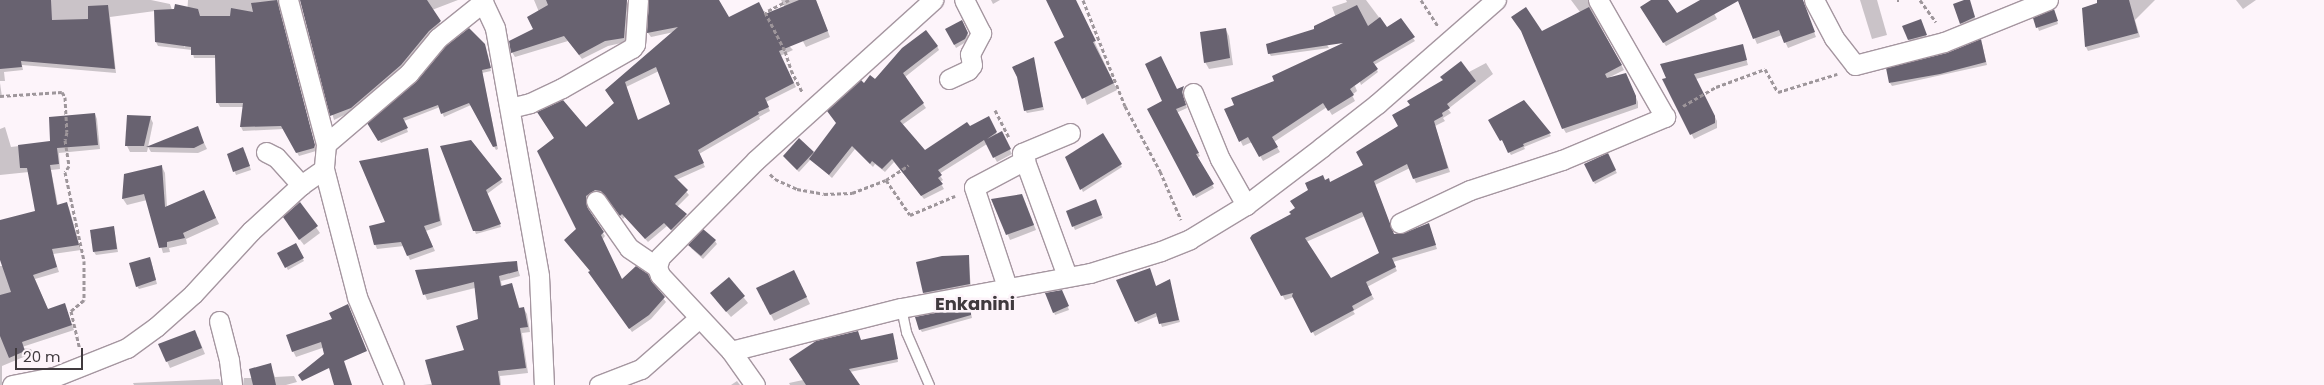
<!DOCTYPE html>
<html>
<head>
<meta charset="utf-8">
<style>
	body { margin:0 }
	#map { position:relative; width:2324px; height:385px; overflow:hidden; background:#fdf4fa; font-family:Poppins,sans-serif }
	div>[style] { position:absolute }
	.shadow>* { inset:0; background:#0003 }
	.building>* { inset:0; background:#686270 }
	.path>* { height:3px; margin-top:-1.5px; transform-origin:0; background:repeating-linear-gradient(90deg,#9e969b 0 4px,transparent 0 6.5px) }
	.roads { filter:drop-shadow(1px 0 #a596a0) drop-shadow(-1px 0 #a596a0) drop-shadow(0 1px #a596a0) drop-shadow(0 -1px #a596a0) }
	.lane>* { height:9px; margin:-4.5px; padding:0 4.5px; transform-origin:4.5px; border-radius:4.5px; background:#fff }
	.street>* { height:19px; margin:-9.5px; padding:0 9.5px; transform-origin:9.5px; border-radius:9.5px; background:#fff }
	span { translate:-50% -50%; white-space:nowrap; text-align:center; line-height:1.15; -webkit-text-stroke:5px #fdf4fa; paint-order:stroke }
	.district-label { font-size:18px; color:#403a3e; font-weight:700 }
	.scale { position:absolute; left:15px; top:348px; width:68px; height:22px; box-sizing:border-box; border:2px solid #403a3e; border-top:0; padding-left:6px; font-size:15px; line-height:18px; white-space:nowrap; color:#403a3e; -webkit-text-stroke:4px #fdf4fa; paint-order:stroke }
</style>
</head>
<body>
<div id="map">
	<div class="shadow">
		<div style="clip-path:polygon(0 0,151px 0,170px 4px,185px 48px,188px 0,280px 0,279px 8px,316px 151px,299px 156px,284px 129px,243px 131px,241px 127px,244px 107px,220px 107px,218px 103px,216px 58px,194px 58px,192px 50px,158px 46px,156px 42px,155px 11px,110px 17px,116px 73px,22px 65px,23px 70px,4px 72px,5px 81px,0 81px)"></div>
		<div style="clip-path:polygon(301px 0,458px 0,432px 10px,442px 26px,403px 69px,353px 111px,334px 120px)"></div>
		<div style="clip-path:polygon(534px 0,626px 0,629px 6px,626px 42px,608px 46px,582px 59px,568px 41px,515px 57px,512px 52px,534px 30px,539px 12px)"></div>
		<div style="clip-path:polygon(evenodd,649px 0,718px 0,729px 19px,751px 7px,793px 50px,780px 56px,796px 87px,766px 102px,770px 111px,759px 117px,760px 119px,699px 154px,705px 167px,676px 180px,689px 195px,677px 207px,688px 219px,674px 233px,667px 226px,648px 242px,625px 217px,623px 219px,605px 195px,597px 194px,588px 200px,588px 212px,605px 236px,602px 240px,622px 280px,652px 284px,666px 302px,651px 319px,632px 332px,592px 276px,577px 229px,586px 129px,615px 103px,608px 94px,674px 32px,651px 37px,648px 33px,649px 0,659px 71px,671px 105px,638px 121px,626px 87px,659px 71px)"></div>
		<div style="clip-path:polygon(781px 0,816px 0,830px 37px,806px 47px)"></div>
		<div style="clip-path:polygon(991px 0,1000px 0,993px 4px)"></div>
		<div style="clip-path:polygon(1047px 0,1075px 0,1117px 90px,1087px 105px,1066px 38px)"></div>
		<div style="clip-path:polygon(1346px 0,1366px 0,1387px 28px,1401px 20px,1415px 41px,1374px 65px,1378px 72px,1361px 85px,1332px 7px,1347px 2px)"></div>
		<div style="clip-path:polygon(1571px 0,1592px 0,1589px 5px,1624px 70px,1610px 77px,1628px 79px,1638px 102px,1638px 108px,1566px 133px,1563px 128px,1580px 12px)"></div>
		<div style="clip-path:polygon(1653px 0,1667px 0,1676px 14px,1707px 0,1717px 19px,1666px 46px,1641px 7px)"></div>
		<div style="clip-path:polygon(1739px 0,1794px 0,1805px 8px,1816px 37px,1788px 48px,1782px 35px,1757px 44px)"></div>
		<div style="clip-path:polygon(1860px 0,1877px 0,1887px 35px,1872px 39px)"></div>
		<div style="clip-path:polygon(2098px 0,2155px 0,2135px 20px,2140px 37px,2088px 51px,2086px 47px,2084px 9px,2099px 4px)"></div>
		<div style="clip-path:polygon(2236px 0,2256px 0,2243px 9px)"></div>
		<div style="clip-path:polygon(1970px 2px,1976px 21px,1963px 26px,1961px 23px)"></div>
		<div style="clip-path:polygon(2055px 14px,2058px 24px,2039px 31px,2035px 19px)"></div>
		<div style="clip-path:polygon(961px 22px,969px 37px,966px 42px,956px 48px,947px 30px)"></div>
		<div style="clip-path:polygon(1922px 23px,1927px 38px,1911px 42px,1909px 39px)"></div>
		<div style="clip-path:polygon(1317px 29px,1329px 48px,1271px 56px,1269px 53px)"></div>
		<div style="clip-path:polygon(1226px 30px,1229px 36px,1233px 65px,1209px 69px,1205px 62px)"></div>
		<div style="clip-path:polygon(1982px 44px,1987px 65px,1892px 86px,1890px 83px)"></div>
		<div style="clip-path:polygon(484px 45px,491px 71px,482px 73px,498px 149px,496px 150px,471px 105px,444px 117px,440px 107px,404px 121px,408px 132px,381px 143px,369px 124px)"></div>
		<div style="clip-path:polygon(1742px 45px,1748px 65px,1696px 79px,1717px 121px,1717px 128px,1694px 139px,1664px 80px)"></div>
		<div style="clip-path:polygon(937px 46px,939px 50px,905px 77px,926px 108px,902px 125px,925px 151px,969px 127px,991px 121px,997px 135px,1001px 133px,1012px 154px,997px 162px,987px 144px,939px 174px,943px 180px,940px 182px,944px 189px,924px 199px,894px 162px,885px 172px,875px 164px,873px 167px,855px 149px,832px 178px,811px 159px,799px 172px,786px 159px,784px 156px,813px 153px,814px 155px,865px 84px)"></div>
		<div style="clip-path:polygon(1033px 59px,1044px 110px,1027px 113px,1025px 110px)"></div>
		<div style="clip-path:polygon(evenodd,1486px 63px,1493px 74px,1448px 109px,1451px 113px,1443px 118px,1445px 121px,1435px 126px,1450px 172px,1416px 183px,1410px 168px,1375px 185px,1394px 235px,1405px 235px,1429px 225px,1437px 249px,1393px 262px,1397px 271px,1367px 287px,1374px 299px,1353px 311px,1355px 314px,1315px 336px,1294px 297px,1285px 300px,1252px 238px,1292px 215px,1325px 181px,1330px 183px,1365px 166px,1399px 127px,1452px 81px,1486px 63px,1365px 216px,1381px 253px,1330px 280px,1306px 242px,1365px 216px)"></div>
		<div style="clip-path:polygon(0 83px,2px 97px,0 97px)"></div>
		<div style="clip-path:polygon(1355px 86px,1357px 91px,1352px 95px,1355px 101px,1332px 115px,1327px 107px,1274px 142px,1280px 152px,1263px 161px,1252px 142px,1243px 146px,1225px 110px)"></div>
		<div style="clip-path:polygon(1183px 88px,1183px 96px,1187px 108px,1176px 113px,1200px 156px,1197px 158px,1214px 188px,1196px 198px,1149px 109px)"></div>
		<div style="clip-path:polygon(1524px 101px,1551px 136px,1524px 147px,1525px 149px,1511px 155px,1490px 120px)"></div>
		<div style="clip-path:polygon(95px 114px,97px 119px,100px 149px,59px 153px,60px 169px,51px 170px,58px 206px,67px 204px,69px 208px,81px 250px,53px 254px,59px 272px,35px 279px,48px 310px,64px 305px,74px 330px,19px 348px,31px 349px,33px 353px,2px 366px,2px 385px,0 385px,0 266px,3px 266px,0 221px,36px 212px,29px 172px,0 175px,0 129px,5px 127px,11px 147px,51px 142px)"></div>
		<div style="clip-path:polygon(150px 117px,153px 123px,147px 152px,130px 152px,127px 146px)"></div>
		<div style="clip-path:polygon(197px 128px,207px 149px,198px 153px,151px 152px,148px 147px)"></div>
		<div style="clip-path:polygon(1102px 135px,1122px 167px,1083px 192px,1067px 158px)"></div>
		<div style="clip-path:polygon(442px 147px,501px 180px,503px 182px,487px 194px,501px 227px,476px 234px)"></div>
		<div style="clip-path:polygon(427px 149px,442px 225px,426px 231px,435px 251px,410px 260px,404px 246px,377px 249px,375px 244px)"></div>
		<div style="clip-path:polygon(245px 152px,251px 170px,236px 175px,228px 154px)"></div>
		<div style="clip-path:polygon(1607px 155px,1617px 173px,1595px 184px,1586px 165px)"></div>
		<div style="clip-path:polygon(162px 167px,165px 173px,167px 207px,204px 192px,219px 224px,186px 239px,187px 244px,169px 248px,170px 252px,163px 253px,147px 200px,127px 205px,123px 199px,125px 175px)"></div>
		<div style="clip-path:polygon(993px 200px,1024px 200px,1036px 230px,1010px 240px)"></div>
		<div style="clip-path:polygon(299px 203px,320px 233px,304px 245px,288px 224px)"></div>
		<div style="clip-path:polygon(1097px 203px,1103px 218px,1075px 230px,1067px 212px)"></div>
		<div style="clip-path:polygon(114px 228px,118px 252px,96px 255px,94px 252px)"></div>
		<div style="clip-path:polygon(715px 241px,717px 244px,703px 259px,691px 248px)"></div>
		<div style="clip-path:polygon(295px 245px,304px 261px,288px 270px,279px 254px)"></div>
		<div style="clip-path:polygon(968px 256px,971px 287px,926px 295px,924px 292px)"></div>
		<div style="clip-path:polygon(151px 261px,157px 284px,139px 289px,137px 286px)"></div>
		<div style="clip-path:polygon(516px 262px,520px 276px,501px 281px,502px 287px,511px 284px,520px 309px,524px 309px,527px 314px,530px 332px,522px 333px,528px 373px,500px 376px,501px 385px,423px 385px,433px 384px,465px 351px,479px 320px,475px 288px,427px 300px,416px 271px)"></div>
		<div style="clip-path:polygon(797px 277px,810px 304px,774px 321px,758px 289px)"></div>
		<div style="clip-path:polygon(729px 279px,748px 303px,731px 317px,716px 300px)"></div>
		<div style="clip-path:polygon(1169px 280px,1180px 322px,1162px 327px,1158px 316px,1138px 324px,1136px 321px,1157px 288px)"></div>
		<div style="clip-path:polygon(1063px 294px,1069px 310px,1055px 315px,1054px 312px)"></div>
		<div style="clip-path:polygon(970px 308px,972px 318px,922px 332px,920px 329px)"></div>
		<div style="clip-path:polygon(333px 319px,360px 335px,296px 357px,293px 351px)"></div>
		<div style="clip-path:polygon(198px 337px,205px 354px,170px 368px,160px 345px)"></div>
		<div style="clip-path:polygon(894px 338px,898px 362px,850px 372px,858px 385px,790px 385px,789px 383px,803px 380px,861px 341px)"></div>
		<div style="clip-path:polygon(270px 365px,275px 377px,294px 376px,297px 382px,286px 385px,243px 385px,244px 378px,252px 378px)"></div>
		<div style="clip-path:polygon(219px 379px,222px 385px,134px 385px,133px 383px)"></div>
		<div style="clip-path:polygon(737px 381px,740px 385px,731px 385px)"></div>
	</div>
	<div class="building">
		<div style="clip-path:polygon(0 0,51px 0,52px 20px,88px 19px,88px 6px,108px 5px,115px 69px,21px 61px,22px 67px,0 69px)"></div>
		<div style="clip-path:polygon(277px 0,315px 145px,314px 148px,296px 153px,281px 126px,240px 127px,243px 103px,216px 103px,215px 55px,191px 55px,191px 47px,155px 42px,154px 10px,174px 9px,175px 4px,198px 9px,200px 16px,230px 16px,231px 8px,253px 12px,251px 3px)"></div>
		<div style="clip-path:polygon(300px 0,427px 0,441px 21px,429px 31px,401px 65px,351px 108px,330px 116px)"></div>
		<div style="clip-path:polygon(546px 0,627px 0,624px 38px,605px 41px,579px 55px,564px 36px,511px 53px,509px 41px,533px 29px,527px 17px,548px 5px)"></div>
		<div style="clip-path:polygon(evenodd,649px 0,719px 0,729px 17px,759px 2px,765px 14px,799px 0,816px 0,828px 31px,779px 51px,794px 83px,765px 98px,769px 107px,758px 112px,759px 114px,698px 150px,704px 163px,674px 176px,688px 190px,675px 204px,687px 214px,671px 230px,664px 223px,645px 239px,622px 214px,620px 216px,601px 191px,595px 190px,586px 196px,587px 207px,604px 232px,601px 235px,622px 279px,636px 266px,648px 274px,652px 282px,665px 297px,649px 315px,629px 329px,588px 272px,590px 271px,564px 240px,576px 229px,537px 151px,554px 138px,537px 112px,563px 100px,586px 127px,614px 103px,605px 90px,678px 27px,647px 33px,649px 0,656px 67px,670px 104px,638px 120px,625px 82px,656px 67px)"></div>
		<div style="clip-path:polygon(1046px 0,1076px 0,1096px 41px,1093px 42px,1114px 83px,1082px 99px,1054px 42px,1064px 37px)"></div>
		<div style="clip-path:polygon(1651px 0,1668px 0,1677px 13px,1700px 0,1803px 0,1815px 32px,1784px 43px,1779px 30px,1753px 39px,1738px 1px,1663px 43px,1640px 7px)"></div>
		<div style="clip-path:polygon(1964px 0,1970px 0,1975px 17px,1960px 24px,1953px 4px)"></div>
		<div style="clip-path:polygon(2097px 0,2129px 0,2138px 33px,2085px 47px,2082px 8px,2097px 3px)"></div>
		<div style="clip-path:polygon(1357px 5px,1368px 26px,1380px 17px,1387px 27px,1401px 18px,1415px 37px,1373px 62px,1378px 69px,1350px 89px,1354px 95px,1328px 111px,1323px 103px,1272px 137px,1278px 147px,1259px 157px,1248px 137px,1239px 142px,1224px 109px,1234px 105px,1231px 98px,1274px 81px,1272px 76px,1343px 43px,1268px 54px,1266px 44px,1314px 29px,1314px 26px)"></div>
		<div style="clip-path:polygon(1526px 7px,1542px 31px,1589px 7px,1622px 65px,1605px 74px,1607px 78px,1626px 73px,1636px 96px,1636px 104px,1562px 129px,1521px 31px,1511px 17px)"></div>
		<div style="clip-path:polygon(2054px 9px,2058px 21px,2036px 28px,2033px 18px)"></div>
		<div style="clip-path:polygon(1921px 19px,1927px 35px,1908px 40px,1902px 26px)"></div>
		<div style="clip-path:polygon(962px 20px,968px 33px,965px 39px,954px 45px,945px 29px)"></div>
		<div style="clip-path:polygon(469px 28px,485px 44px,491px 68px,482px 70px,497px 146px,493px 147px,469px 103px,441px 114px,438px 105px,403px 118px,408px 128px,378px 141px,367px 123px,416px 82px,446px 46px)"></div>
		<div style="clip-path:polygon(1226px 28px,1230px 58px,1204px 63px,1200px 32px)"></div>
		<div style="clip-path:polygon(926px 30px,938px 46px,903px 73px,924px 103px,900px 121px,925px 150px,967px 122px,970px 126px,989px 116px,997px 132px,987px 139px,1002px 131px,1011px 149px,993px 158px,984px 140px,938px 170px,942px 175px,938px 178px,943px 184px,921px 196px,892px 159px,882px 169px,872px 161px,870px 164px,852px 146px,829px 175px,809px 159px,836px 123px,827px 111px,861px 80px,864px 83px,870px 75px,875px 79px,902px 48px)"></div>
		<div style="clip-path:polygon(1981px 39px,1986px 62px,1940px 74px,1889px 83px,1886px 68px,1947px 53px)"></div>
		<div style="clip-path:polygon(1743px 44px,1747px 60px,1694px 74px,1715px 116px,1715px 123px,1690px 135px,1662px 79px,1666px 78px,1660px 64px)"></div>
		<div style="clip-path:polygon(1161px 56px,1177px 89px,1184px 86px,1182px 92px,1186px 105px,1176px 109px,1199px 153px,1196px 154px,1214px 184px,1193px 196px,1147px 109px,1162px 101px,1145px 64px)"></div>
		<div style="clip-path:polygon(1034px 57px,1043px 107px,1024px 111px,1017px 77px,1012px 67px)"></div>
		<div style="clip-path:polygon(evenodd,1461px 61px,1476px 81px,1447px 104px,1450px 108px,1442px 113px,1443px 116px,1434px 121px,1448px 168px,1413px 179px,1407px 164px,1374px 181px,1394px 234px,1404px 233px,1429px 223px,1436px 245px,1392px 258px,1396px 267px,1366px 282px,1372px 295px,1352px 306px,1354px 310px,1311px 333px,1292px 296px,1293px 293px,1281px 296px,1250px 238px,1252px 235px,1291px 214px,1289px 212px,1295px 208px,1290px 201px,1308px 190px,1305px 183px,1323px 175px,1325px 180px,1329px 178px,1330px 182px,1363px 165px,1356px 152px,1398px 126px,1392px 115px,1410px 105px,1407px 101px,1443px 80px,1440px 77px,1461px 61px,1362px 212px,1379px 253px,1331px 278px,1305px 238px,1362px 212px)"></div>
		<div style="clip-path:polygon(1524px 100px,1551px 133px,1523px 144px,1524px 146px,1508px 153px,1502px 140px,1500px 141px,1488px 120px)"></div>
		<div style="clip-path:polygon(95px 113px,98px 145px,57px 148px,59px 164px,50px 165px,57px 205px,67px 202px,79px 245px,52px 249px,57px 267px,33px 275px,48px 309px,65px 303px,72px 325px,22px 342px,25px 351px,9px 358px,0 336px,0 295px,11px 292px,0 260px,0 220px,35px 211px,27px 168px,20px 168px,18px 145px,50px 141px,49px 117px)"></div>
		<div style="clip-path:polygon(127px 115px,151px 116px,144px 146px,125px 146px)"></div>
		<div style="clip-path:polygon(198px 126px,204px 143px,194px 148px,146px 147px)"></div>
		<div style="clip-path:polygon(1103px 133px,1122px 164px,1080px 190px,1065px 157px)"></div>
		<div style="clip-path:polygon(799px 138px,814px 152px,797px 170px,783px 156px)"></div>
		<div style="clip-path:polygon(471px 140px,502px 179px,486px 190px,501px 224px,481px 231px,473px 231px,440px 146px)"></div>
		<div style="clip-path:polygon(243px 147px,250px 166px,233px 172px,227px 154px)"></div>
		<div style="clip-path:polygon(428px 148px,440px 221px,424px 226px,433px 247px,407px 256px,401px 242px,374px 245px,369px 226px,385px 222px,359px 161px)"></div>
		<div style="clip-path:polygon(1608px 153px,1616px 170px,1593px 182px,1584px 164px)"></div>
		<div style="clip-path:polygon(162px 165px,165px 207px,204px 190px,216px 218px,183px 233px,185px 238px,167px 242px,167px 247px,159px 248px,144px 194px,122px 199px,124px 174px)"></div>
		<div style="clip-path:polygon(1022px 194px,1034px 225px,1006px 235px,991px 199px)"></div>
		<div style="clip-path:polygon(1096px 199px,1102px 215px,1072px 227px,1066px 211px)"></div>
		<div style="clip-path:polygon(300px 202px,318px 226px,299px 240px,283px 217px)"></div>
		<div style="clip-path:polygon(114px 226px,117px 249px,93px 252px,90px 230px)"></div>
		<div style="clip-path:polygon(703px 229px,716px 240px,701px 256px,688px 245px)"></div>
		<div style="clip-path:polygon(296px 243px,304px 258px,285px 268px,277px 253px)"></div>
		<div style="clip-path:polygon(969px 255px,970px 284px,923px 293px,916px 262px,942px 256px)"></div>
		<div style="clip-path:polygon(150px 257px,156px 280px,136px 287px,129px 263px)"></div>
		<div style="clip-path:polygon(517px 261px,518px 271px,499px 276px,501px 286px,512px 283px,519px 308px,524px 307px,528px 327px,520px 328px,526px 368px,498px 371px,500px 385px,432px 385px,425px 360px,464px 350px,456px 326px,478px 319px,474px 282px,423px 295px,415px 270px)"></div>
		<div style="clip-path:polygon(1150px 268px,1156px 286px,1170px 279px,1179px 320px,1159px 324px,1156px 313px,1135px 322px,1116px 280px)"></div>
		<div style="clip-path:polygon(794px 270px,807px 297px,770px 315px,756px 288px)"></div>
		<div style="clip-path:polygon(729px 277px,745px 296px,726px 312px,710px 293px)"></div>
		<div style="clip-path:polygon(1062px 290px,1069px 306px,1053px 313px,1045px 293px)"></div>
		<div style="clip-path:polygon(348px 304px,367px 351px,344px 361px,352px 385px,334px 385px,329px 368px,302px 381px,298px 375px,324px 354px,321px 342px,292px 352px,286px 335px,332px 319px,329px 313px)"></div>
		<div style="clip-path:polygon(971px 306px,971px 315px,919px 330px,915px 317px)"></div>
		<div style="clip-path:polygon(195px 330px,202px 348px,166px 362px,158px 344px)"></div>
		<div style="clip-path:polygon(858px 331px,861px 340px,893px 333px,898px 359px,849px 369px,860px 385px,806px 385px,789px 359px,816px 341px)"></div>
		<div style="clip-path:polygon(271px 363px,276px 385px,253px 385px,249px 369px)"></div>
	</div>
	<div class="path">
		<div style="left:789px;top:0;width:27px;rotate:153deg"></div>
		<div style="left:765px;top:12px;width:44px;rotate:62.9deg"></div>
		<div style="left:785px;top:51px;width:20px;rotate:72deg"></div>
		<div style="left:791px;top:70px;width:25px;rotate:63deg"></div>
		<div style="left:1083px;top:0;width:114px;rotate:68.4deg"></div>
		<div style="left:1125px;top:106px;width:74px;rotate:61.7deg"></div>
		<div style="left:1160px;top:171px;width:53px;rotate:66.8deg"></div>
		<div style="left:1421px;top:0;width:31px;rotate:57deg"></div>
		<div style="left:1897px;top:0;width:2px"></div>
		<div style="left:1920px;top:0;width:27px;rotate:54deg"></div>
		<div style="left:0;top:96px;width:62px;rotate:-3.7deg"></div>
		<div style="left:62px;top:92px;width:6px;rotate:59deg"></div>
		<div style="left:65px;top:97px;width:35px;rotate:87deg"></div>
		<div style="left:67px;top:132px;width:8px;rotate:104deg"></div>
		<div style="left:65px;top:140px;width:26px;rotate:81deg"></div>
		<div style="left:69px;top:166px;width:7px;rotate:124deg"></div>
		<div style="left:65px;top:172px;width:91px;rotate:77.9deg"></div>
		<div style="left:84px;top:261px;width:39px;rotate:90deg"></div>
		<div style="left:84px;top:300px;width:17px;rotate:140deg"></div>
		<div style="left:71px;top:311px;width:37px;rotate:77deg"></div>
		<div style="left:1683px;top:106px;width:38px;rotate:-30deg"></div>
		<div style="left:1716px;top:87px;width:52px;rotate:-20.2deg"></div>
		<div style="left:1765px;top:69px;width:26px;rotate:61deg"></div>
		<div style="left:1778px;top:92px;width:62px;rotate:-17deg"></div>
		<div style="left:995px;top:110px;width:30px;rotate:63deg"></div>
		<div style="left:770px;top:174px;width:7px;rotate:45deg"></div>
		<div style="left:775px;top:179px;width:24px;rotate:24deg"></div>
		<div style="left:797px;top:189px;width:27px;rotate:10deg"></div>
		<div style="left:824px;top:194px;width:28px;rotate:-2deg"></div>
		<div style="left:852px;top:193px;width:36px;rotate:-21deg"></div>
		<div style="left:886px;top:180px;width:27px;rotate:-33deg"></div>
		<div style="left:886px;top:180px;width:42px;rotate:55.6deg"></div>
		<div style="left:910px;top:215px;width:49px;rotate:-22.9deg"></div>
	</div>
	<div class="roads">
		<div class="lane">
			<div style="left:901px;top:308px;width:25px;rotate:78deg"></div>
			<div style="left:906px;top:332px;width:58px;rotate:66.5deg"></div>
		</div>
		<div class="street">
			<div style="left:288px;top:0;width:149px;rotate:75.2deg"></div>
			<div style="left:326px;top:144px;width:25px;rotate:95deg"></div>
			<div style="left:324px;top:169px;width:132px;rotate:75.5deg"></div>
			<div style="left:357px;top:297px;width:95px;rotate:67.2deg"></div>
			<div style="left:482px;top:0;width:31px;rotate:65deg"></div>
			<div style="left:495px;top:28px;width:252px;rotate:79.9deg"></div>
			<div style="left:539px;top:276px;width:109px;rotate:87.4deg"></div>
			<div style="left:1814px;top:0;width:43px;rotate:62.2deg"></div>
			<div style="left:1834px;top:38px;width:34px;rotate:52deg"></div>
			<div style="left:1855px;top:65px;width:92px;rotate:-14.5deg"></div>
			<div style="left:1944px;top:42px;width:112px;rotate:-22deg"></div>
			<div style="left:949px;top:79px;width:21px;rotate:-25deg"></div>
			<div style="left:968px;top:70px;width:6px;rotate:-51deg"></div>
			<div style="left:972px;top:65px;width:11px;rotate:-100deg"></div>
			<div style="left:970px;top:54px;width:24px;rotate:-62deg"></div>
			<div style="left:981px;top:33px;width:37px;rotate:-117deg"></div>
			<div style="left:1193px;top:93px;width:71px;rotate:67.8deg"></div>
			<div style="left:1220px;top:159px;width:53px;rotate:60.5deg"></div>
			<div style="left:510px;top:108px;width:21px;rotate:-14deg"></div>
			<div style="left:530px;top:103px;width:35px;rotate:-25deg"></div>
			<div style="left:562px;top:88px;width:81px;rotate:-29.7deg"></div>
			<div style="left:632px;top:48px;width:5px;rotate:-53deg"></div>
			<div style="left:635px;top:44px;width:44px;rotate:-86.1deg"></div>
			<div style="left:326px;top:144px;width:109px;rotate:-40.5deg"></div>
			<div style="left:409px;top:73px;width:45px;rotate:-50.4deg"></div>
			<div style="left:438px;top:38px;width:58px;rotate:-38.7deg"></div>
			<div style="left:266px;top:152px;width:11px;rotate:27deg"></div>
			<div style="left:276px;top:157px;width:38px;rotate:48deg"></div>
			<div style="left:596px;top:201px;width:57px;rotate:54.9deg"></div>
			<div style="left:629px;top:248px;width:34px;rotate:34deg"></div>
			<div style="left:1400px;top:223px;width:77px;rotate:-25.2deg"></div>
			<div style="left:1470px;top:190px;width:97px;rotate:-18.1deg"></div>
			<div style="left:1562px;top:160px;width:112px;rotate:-22.7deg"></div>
			<div style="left:1665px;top:117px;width:135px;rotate:-119.8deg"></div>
			<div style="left:1067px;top:276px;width:131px;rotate:-110.1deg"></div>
			<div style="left:1022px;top:153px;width:52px;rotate:-22.6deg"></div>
			<div style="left:1007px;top:287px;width:105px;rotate:-108.3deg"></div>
			<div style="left:974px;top:187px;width:58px;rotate:-27.9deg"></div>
			<div style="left:219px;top:321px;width:40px;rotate:75.6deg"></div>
			<div style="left:229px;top:360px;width:25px;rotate:83deg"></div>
			<div style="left:731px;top:351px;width:175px;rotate:-14.2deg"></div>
			<div style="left:901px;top:308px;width:192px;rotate:-10.5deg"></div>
			<div style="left:1090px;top:273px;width:74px;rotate:-17.2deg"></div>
			<div style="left:1161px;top:251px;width:31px;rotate:-22deg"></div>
			<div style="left:1190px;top:239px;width:66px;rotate:-31.3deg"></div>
			<div style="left:1246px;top:205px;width:96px;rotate:-37.3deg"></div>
			<div style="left:1322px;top:147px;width:70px;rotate:-38deg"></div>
			<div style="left:1377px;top:104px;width:158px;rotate:-41.2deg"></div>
			<div style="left:12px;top:385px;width:43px;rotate:-10.8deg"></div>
			<div style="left:54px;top:377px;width:79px;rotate:-21.7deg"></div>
			<div style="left:127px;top:348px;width:36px;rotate:-36deg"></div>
			<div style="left:156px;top:327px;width:50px;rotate:-41.7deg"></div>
			<div style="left:193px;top:294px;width:86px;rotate:-47.4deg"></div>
			<div style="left:251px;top:231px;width:68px;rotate:-42.6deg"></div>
			<div style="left:301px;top:185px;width:28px;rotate:-35deg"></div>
			<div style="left:599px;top:385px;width:45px;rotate:-20.9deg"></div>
			<div style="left:641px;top:369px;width:77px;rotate:-41.3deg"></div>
			<div style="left:755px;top:385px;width:42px;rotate:-125.2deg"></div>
			<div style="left:731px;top:351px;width:104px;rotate:-133.1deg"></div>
			<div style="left:660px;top:275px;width:9px;rotate:-111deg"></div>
			<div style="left:657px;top:267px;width:10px;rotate:-73deg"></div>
			<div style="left:660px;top:257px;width:136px;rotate:-45.3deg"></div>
			<div style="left:756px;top:160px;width:239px;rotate:-42.1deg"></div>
		</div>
	</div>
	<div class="district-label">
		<span style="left:975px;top:304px">Enkanini</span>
	</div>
	<div class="scale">20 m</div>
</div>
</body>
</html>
